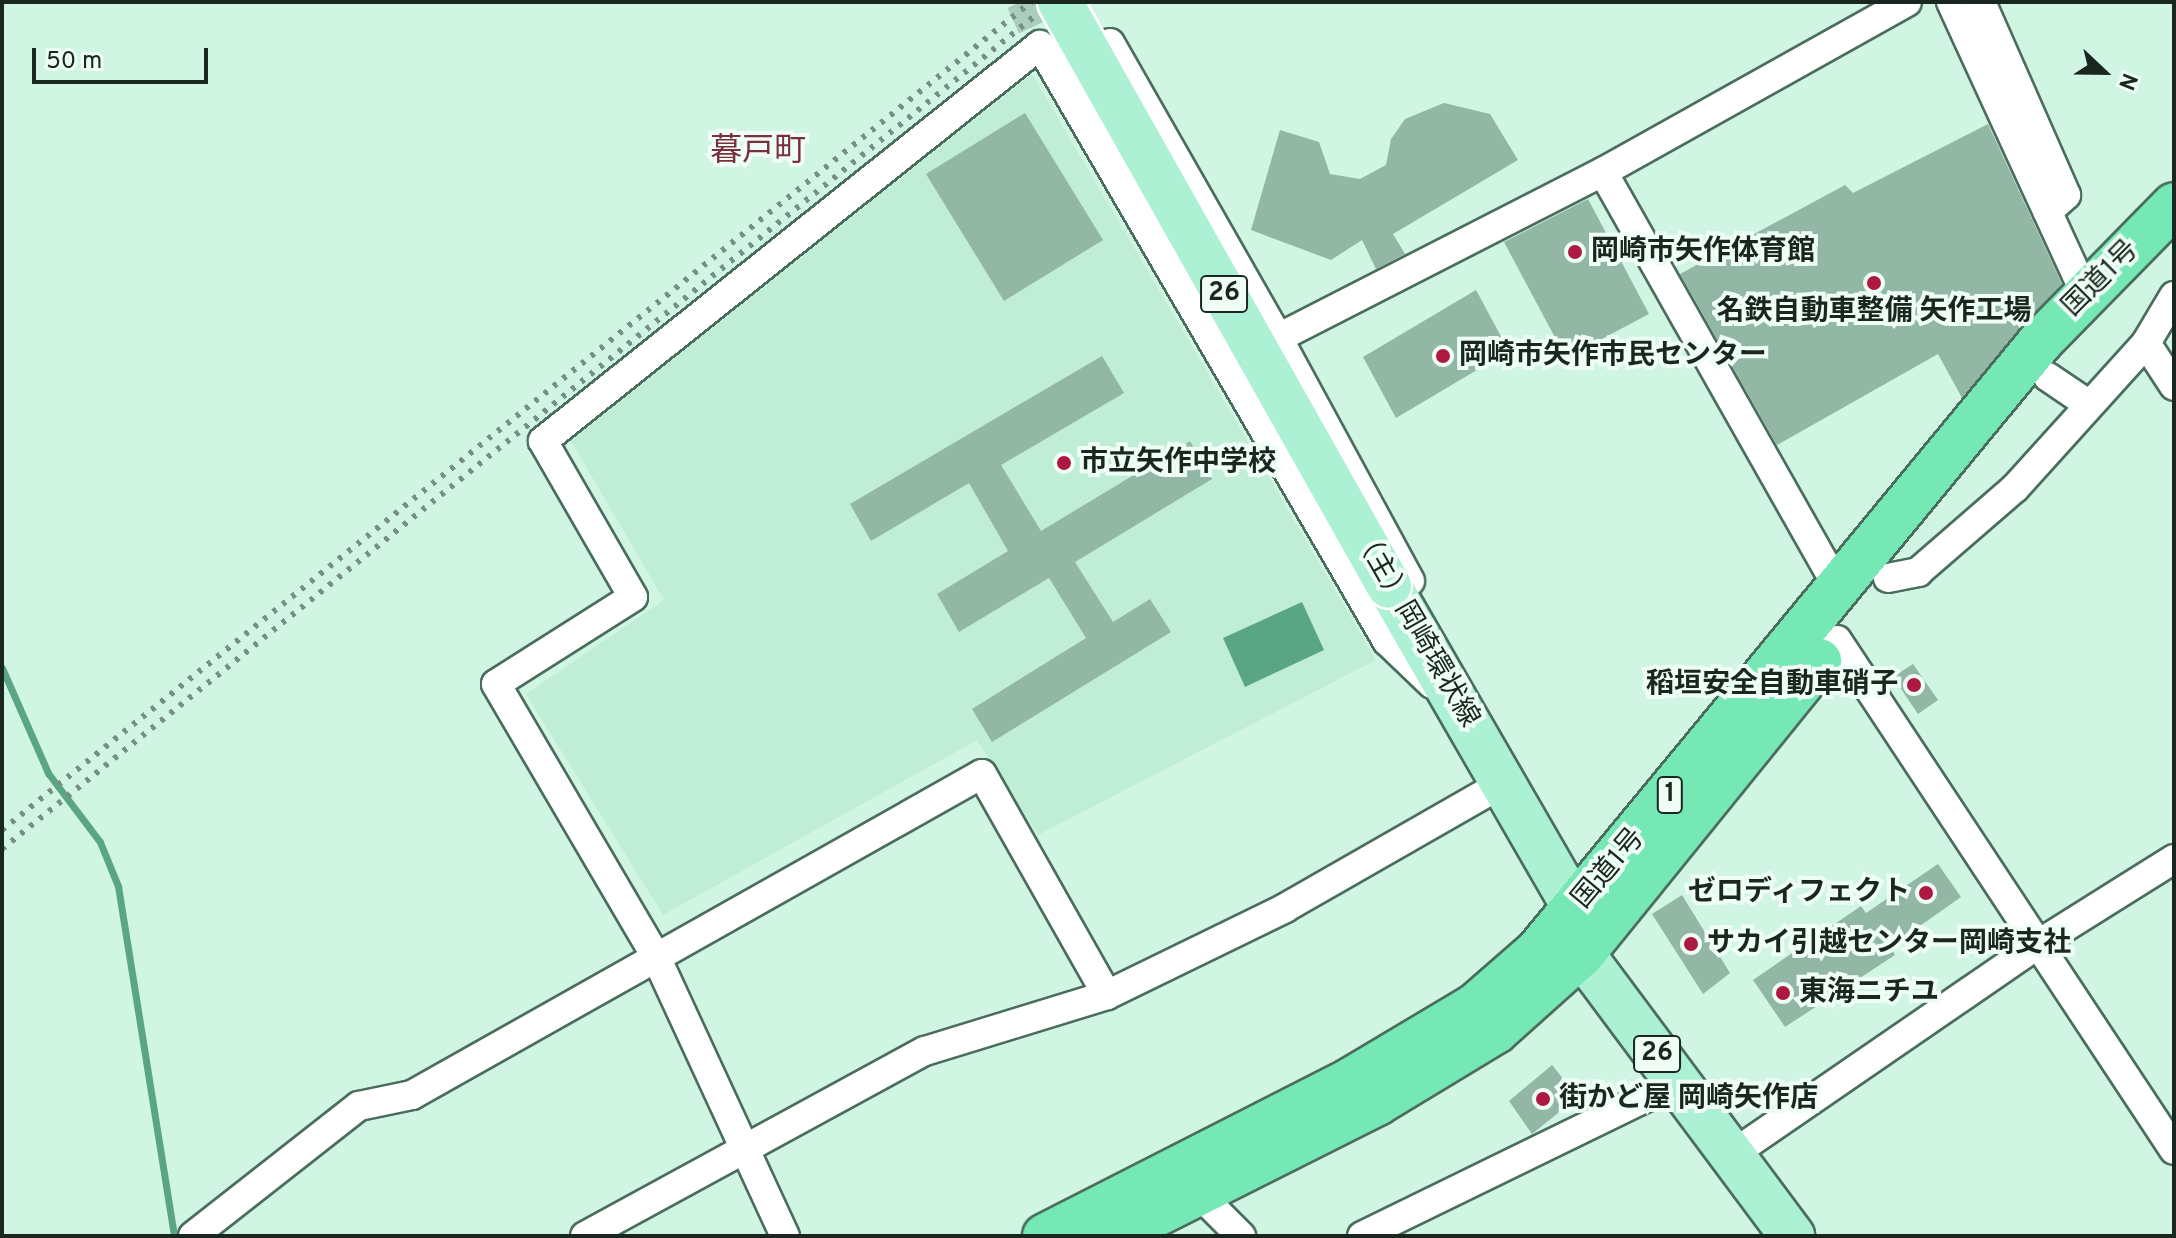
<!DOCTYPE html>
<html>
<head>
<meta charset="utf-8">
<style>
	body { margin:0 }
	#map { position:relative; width:2176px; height:1238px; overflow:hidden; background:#d0f6e3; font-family:Overpass,"Noto Sans JP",sans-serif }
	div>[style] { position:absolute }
	.built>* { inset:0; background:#bfedd6 }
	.water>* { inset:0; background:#5aa684 }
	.stream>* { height:7px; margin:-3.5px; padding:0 3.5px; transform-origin:3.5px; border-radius:3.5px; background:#5aa684 }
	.building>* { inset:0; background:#92b7a4 }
	.street-tunnel>* { height:28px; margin-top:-14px; transform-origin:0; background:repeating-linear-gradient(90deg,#abcdbc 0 28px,transparent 0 42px) }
	.roads { filter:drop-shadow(2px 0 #4b6d5d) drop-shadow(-2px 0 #4b6d5d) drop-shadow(0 2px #4b6d5d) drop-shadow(0 -2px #4b6d5d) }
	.street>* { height:28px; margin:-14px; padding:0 14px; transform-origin:14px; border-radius:14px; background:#fff }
	.primary>* { height:44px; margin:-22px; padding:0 22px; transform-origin:22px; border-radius:22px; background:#acf1d3 }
	.highway>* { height:44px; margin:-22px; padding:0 22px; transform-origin:22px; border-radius:22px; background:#75e8b6 }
	.rail>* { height:6px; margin-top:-3px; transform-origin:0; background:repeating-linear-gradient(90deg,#769184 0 4px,transparent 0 12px) }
	.bridges { filter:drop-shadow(2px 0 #fff) drop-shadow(-2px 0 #fff) drop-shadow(0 2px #fff) drop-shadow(0 -2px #fff) }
	.primary-bridge>* { height:44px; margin:-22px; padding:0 22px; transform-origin:22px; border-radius:22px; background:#acf1d3 }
	.dots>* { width:22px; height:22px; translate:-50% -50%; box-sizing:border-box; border:4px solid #eefdf5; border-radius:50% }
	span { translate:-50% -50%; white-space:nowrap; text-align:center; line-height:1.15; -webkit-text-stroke:8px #eefdf5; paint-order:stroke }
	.shield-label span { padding:2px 6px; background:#eefdf5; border:2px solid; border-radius:6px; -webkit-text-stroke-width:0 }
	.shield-label { font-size:26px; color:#192720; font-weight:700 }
	.poi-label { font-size:28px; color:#192720; font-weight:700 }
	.left { translate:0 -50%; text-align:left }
	.right { translate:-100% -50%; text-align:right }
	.street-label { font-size:28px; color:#192720 }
	.quarter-label { font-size:32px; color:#78313c }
	.frame { position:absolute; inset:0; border:4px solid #192720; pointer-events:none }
	.north { position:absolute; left:2064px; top:32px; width:80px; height:80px; -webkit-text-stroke:6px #eefdf5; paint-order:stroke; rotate:112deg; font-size:22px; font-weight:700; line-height:32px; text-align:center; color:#192720 }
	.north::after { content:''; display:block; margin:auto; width:28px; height:36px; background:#192720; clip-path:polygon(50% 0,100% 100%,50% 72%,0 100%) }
	.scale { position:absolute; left:32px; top:48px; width:176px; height:36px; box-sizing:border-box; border:4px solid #192720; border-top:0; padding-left:10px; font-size:24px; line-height:28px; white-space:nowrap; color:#192720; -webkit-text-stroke:6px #eefdf5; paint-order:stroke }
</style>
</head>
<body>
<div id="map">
	<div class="built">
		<div style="clip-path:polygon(1032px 74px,1376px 660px,1038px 835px,977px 740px,663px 915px,526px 694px,664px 600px,571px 441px)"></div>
	</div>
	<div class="water">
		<div style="clip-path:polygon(1302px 602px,1324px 650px,1245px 687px,1223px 638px)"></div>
	</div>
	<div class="stream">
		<div style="left:2px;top:668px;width:115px;rotate:66.3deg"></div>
		<div style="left:48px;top:773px;width:86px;rotate:53deg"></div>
		<div style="left:100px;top:842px;width:48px;rotate:67.8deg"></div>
		<div style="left:118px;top:886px;width:354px;rotate:80.9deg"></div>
	</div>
	<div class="building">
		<div style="clip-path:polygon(1444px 103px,1490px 114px,1518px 160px,1393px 234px,1405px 254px,1376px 269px,1362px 240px,1331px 260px,1251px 230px,1280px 130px,1319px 142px,1330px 174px,1360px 179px,1386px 165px,1391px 139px,1405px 119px)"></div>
		<div style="clip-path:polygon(1025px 113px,1103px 240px,1004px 301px,926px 174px)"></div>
		<div style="clip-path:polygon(1988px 124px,2062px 284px,1962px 398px,1938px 354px,1777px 445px,1680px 274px,1845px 185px,1853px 193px)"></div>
		<div style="clip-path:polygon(1588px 199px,1649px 314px,1566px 358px,1504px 242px)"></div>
		<div style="clip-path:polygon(1476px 290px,1509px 351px,1396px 418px,1363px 357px)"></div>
		<div style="clip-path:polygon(1102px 356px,1124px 393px,1001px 465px,1041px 531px,1190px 441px,1212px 479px,1075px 562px,1113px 622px,1150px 599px,1171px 632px,992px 742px,972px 709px,1086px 638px,1049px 578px,959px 632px,937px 594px,1008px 551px,969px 483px,871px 541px,850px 504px)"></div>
		<div style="clip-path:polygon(1913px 664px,1938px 700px,1918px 714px,1893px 677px)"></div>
		<div style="clip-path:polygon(1938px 864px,1961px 897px,1890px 947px,1895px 955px,1785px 1027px,1753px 980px,1861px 906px,1866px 913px)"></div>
		<div style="clip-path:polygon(1682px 895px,1730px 973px,1703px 994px,1652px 914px)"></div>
		<div style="clip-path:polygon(1552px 1065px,1578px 1097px,1532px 1134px,1509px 1101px)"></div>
	</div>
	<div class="street-tunnel">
		<div style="left:1020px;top:2px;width:47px;rotate:65.1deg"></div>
	</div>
	<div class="roads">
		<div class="street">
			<div style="left:1951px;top:2px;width:323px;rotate:65.3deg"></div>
			<div style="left:1981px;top:2px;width:211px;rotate:66.2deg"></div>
			<div style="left:2066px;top:195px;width:25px;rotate:138deg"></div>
			<div style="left:1076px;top:63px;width:39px;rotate:-30deg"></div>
			<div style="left:1110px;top:43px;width:339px;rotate:60.3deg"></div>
			<div style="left:1603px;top:172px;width:479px;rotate:60.5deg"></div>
			<div style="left:2146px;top:343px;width:51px;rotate:56.9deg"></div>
			<div style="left:2048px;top:377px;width:48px;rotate:34deg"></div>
			<div style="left:1888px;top:578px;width:31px;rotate:-11deg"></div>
			<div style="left:1918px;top:572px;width:128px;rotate:-40.9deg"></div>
			<div style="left:2015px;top:488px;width:195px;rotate:-47.9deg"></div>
			<div style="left:2146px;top:343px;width:55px;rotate:-59.2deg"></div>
			<div style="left:1410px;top:581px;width:277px;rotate:-118.5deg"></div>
			<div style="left:1278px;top:338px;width:365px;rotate:-27.1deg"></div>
			<div style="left:1603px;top:172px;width:348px;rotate:-29.2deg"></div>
			<div style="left:1837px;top:640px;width:611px;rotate:56.54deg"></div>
			<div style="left:1730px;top:1156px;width:376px;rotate:-34.5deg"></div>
			<div style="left:2040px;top:943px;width:158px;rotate:-32.1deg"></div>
			<div style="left:1188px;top:1183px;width:75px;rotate:45deg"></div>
			<div style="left:193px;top:1236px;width:211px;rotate:-38.1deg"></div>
			<div style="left:359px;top:1106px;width:54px;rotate:-11.7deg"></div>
			<div style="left:412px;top:1095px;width:654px;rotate:-29.39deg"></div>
			<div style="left:982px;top:774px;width:254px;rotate:60.5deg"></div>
			<div style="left:585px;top:1236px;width:387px;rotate:-28.6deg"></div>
			<div style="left:925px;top:1051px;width:190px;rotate:-17.1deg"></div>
			<div style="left:1107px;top:995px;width:198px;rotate:-26deg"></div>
			<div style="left:1285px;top:908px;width:251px;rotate:-29.8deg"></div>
			<div style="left:785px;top:1236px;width:310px;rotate:-114.8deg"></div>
			<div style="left:655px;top:955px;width:314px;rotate:-120.4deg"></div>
			<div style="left:496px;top:684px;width:162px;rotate:-32.4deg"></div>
			<div style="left:633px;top:597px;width:180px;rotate:-120deg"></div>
			<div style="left:543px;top:441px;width:635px;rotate:-38.55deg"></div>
			<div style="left:1040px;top:45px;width:690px;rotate:59.79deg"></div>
			<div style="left:1387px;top:641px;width:62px;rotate:43.7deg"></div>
			<div style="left:1362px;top:1236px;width:352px;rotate:-26deg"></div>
		</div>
		<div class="primary">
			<div style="left:1389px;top:586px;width:374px;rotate:60deg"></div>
			<div style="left:1576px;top:910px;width:44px;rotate:82.2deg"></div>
			<div style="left:1582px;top:954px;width:352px;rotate:53.3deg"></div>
		</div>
		<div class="highway">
			<div style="left:1045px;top:1236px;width:343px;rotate:-27deg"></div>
			<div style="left:1351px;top:1080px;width:144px;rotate:-30.8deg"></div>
			<div style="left:1475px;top:1006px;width:84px;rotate:-41.1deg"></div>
			<div style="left:1538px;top:951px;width:791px;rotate:-50.49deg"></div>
			<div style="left:2041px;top:341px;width:190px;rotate:-45.6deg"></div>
			<div style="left:1113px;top:1236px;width:296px;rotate:-26.7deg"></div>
			<div style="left:1377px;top:1103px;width:139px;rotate:-31.2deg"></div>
			<div style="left:1496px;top:1031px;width:115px;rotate:-41.8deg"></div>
			<div style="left:1582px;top:954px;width:377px;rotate:-51deg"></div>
		</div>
	</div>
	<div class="rail">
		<div style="left:2px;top:830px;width:1321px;rotate:-38.82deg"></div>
		<div style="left:2px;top:849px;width:1349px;rotate:-38.89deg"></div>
	</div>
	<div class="bridges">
		<div class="primary-bridge">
			<div style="left:1060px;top:2px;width:670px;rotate:60.6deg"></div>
		</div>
	</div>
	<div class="dots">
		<div style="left:1575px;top:252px;background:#ad1941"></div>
		<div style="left:1874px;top:283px;background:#ad1941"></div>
		<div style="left:1443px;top:356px;background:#ad1941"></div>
		<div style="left:1064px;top:463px;background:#ad1941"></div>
		<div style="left:1914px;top:685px;background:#ad1941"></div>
		<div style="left:1926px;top:893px;background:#ad1941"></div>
		<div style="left:1691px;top:944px;background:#ad1941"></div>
		<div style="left:1783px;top:993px;background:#ad1941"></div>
		<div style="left:1543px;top:1099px;background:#ad1941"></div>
	</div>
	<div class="shield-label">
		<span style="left:1224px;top:294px">26</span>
		<span style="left:1670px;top:795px">1</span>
		<span style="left:1657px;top:1054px">26</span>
	</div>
	<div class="poi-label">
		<span class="left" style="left:1591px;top:252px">岡崎市矢作体育館</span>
		<span style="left:1874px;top:312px">名鉄自動車整備 矢作工場</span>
		<span class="left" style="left:1459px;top:356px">岡崎市矢作市民センター</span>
		<span class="left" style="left:1080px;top:463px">市立矢作中学校</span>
		<span class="right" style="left:1898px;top:685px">稻垣安全自動車硝子</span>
		<span class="right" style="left:1910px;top:893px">ゼロディフェクト</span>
		<span class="left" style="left:1707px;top:944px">サカイ引越センター岡崎支社</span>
		<span class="left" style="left:1799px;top:993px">東海ニチユ</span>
		<span class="left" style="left:1559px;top:1099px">街かど屋 岡崎矢作店</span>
	</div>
	<div class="street-label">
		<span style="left:2101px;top:279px;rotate:-45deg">国道1号</span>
		<span style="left:1415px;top:628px;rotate:60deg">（主）岡崎環状線</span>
		<span style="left:1609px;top:869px;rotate:-50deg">国道1号</span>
	</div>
	<div class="quarter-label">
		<span style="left:758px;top:152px">暮戸町</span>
	</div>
	<div class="frame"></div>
	<div class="north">N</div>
	<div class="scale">50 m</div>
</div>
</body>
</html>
